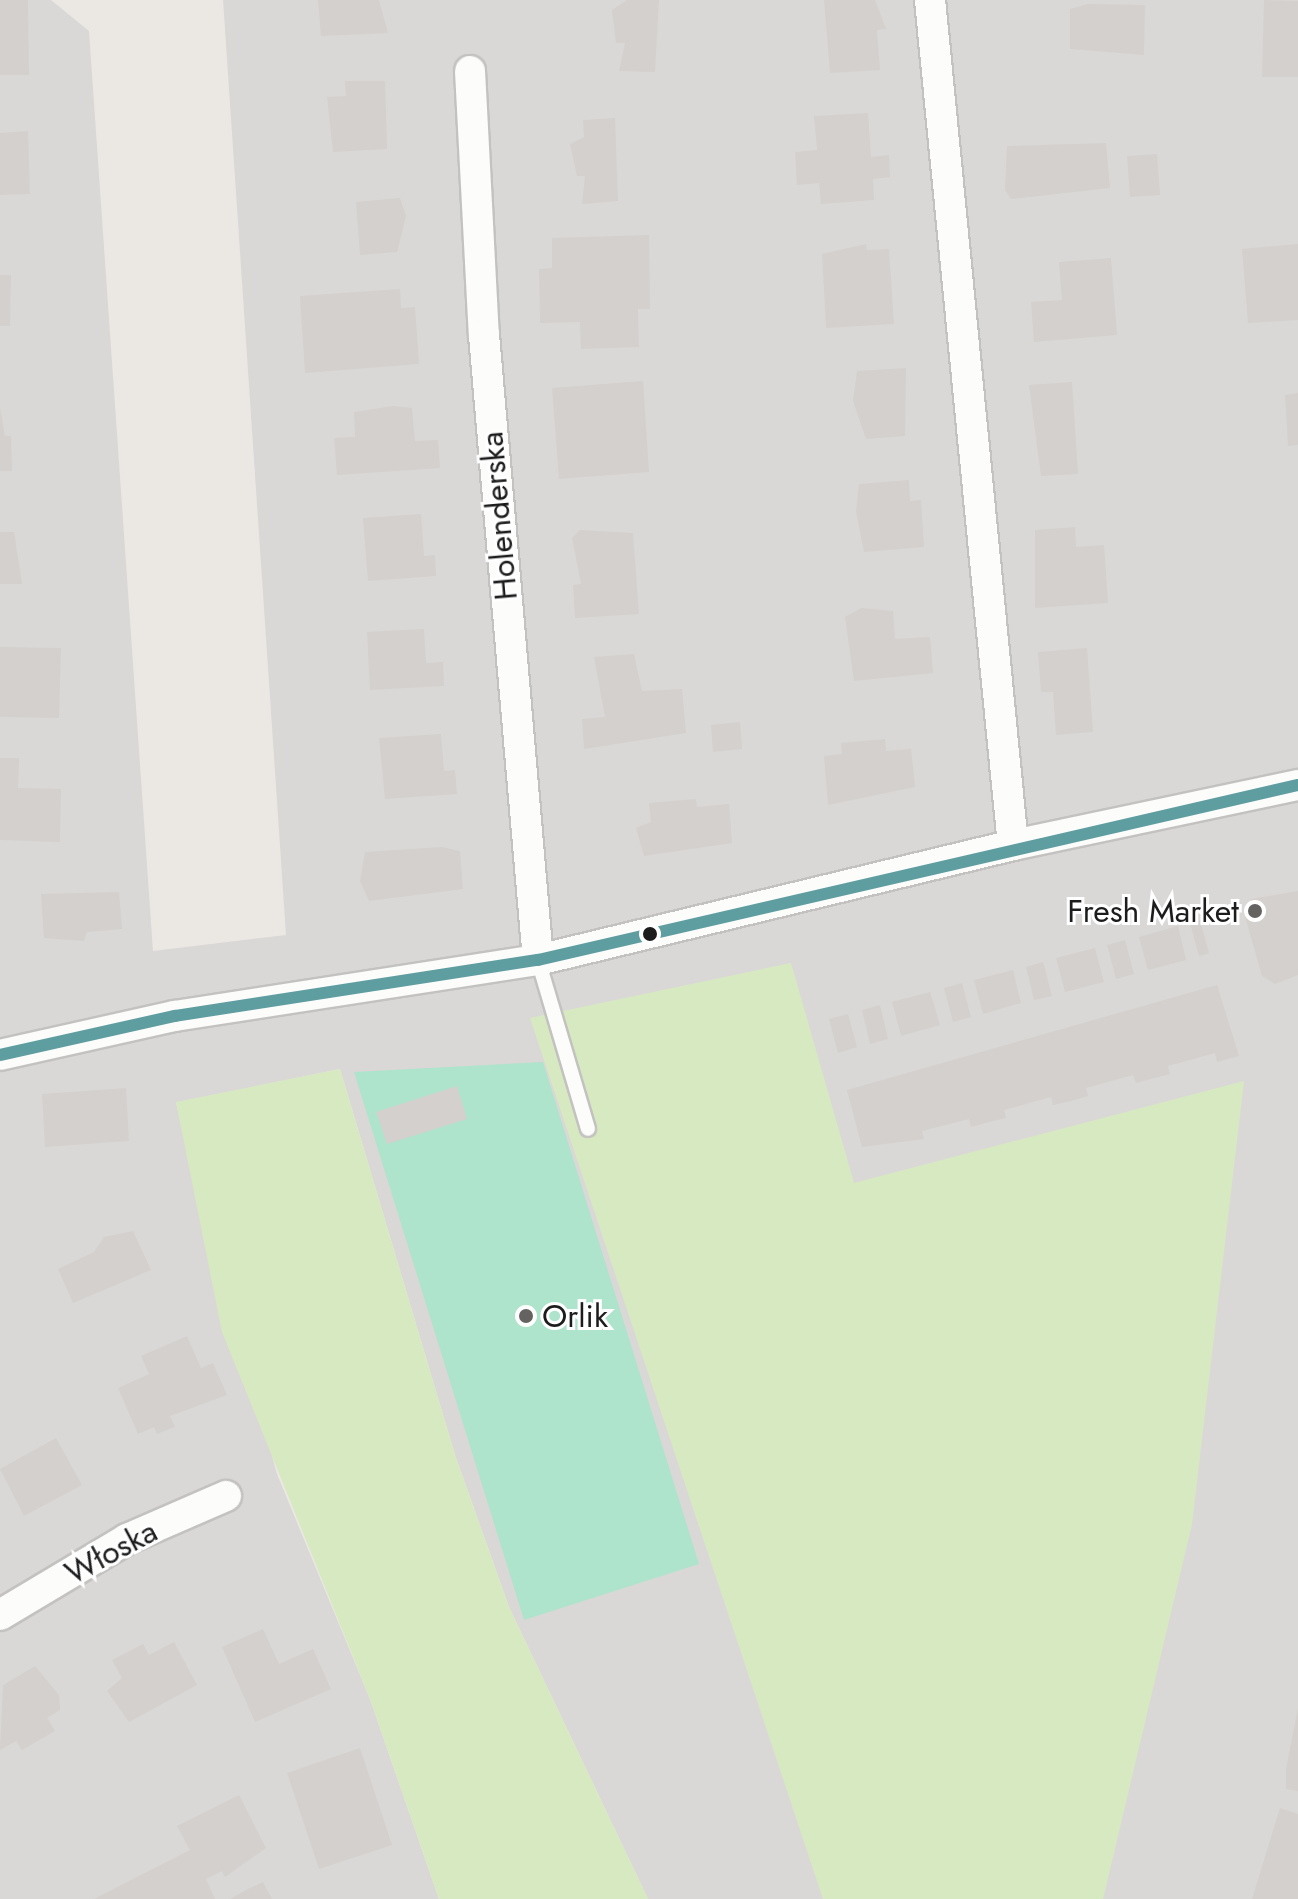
<!DOCTYPE html>
<html>
<head>
<meta charset="utf-8">
<style>
	body { margin:0 }
	#map { position:relative; width:1298px; height:1899px; overflow:hidden; background:#ebe8e4; font-family:Jost,sans-serif }
	div>[style] { position:absolute }
	.residential>* { inset:0; background:#dad8d6 }
	.religious>* { inset:0; background:#d9d8d6 }
	.grass>* { inset:0; background:#d7e9c1 }
	.pitch>* { inset:0; background:#aee3cc }
	.building>* { inset:0; background:#d3d0cd }
	.roads { filter:drop-shadow(2px 0 #c3c2c0) drop-shadow(-2px 0 #c3c2c0) drop-shadow(0 2px #c3c2c0) drop-shadow(0 -2px #c3c2c0) }
	.lane>* { height:14px; margin:-7px; padding:0 7px; transform-origin:7px; border-radius:7px; background:#fcfcfb }
	.street>* { height:30px; margin:-15px; padding:0 15px; transform-origin:15px; border-radius:15px; background:#fcfcfb }
	.bus-1>* { height:12px; margin:-6px; padding:0 6px; transform-origin:6px; border-radius:6px; background:#5f9ea0 }
	.dots>* { width:22px; height:22px; translate:-50% -50%; box-sizing:border-box; border:4px solid #fff; border-radius:50% }
	span { translate:-50% -50%; white-space:nowrap; text-align:center; line-height:1.15; -webkit-text-stroke:6px #fff; paint-order:stroke }
	.street-label { font-size:32px; color:#1c1c1c }
	.poi-label { font-size:32px; color:#1c1c1c }
	.right { translate:-100% -50%; text-align:right }
	.left { translate:0 -50%; text-align:left }
</style>
</head>
<body>
<div id="map">
	<div class="residential">
		<div style="clip-path:polygon(0 0,51px 0,89px 31px,153px 951px,286px 935px,223px 0,1298px 0,1298px 1899px,648px 1899px,509px 1607px,455px 1455px,340px 1069px,176px 1103px,277px 1474px,370px 1699px,439px 1899px,0 1899px)"></div>
	</div>
	<div class="religious">
		<div style="clip-path:polygon(1298px 984px,1298px 1055px,1274px 990px)"></div>
	</div>
	<div class="grass">
		<div style="clip-path:polygon(791px 963px,854px 1183px,1244px 1081px,1192px 1524px,1103px 1899px,823px 1899px,530px 1018px)"></div>
		<div style="clip-path:polygon(340px 1069px,455px 1455px,509px 1607px,648px 1899px,439px 1899px,370px 1699px,222px 1332px,176px 1102px)"></div>
	</div>
	<div class="pitch">
		<div style="clip-path:polygon(543px 1062px,699px 1564px,524px 1620px,354px 1072px)"></div>
	</div>
	<div class="building">
		<div style="clip-path:polygon(0 0,28px 0,29px 75px,0 75px)"></div>
		<div style="clip-path:polygon(318px 0,379px 0,388px 33px,321px 36px)"></div>
		<div style="clip-path:polygon(627px 0,659px 0,655px 72px,619px 71px,625px 43px,616px 43px,612px 10px)"></div>
		<div style="clip-path:polygon(824px 0,875px 0,886px 29px,877px 30px,880px 70px,830px 73px)"></div>
		<div style="clip-path:polygon(1264px 0,1298px 1px,1298px 77px,1262px 77px)"></div>
		<div style="clip-path:polygon(1088px 4px,1145px 5px,1144px 55px,1070px 49px,1070px 9px)"></div>
		<div style="clip-path:polygon(345px 81px,385px 81px,387px 149px,333px 152px,327px 97px,346px 96px)"></div>
		<div style="clip-path:polygon(868px 113px,871px 157px,889px 155px,890px 177px,873px 179px,874px 200px,821px 204px,819px 183px,797px 185px,795px 152px,817px 150px,814px 116px)"></div>
		<div style="clip-path:polygon(615px 118px,618px 201px,582px 204px,585px 176px,577px 176px,570px 144px,584px 137px,583px 120px)"></div>
		<div style="clip-path:polygon(28px 131px,30px 194px,0 195px,0 133px)"></div>
		<div style="clip-path:polygon(1106px 143px,1110px 188px,1011px 199px,1005px 190px,1007px 146px)"></div>
		<div style="clip-path:polygon(1157px 154px,1160px 195px,1130px 197px,1127px 156px)"></div>
		<div style="clip-path:polygon(400px 198px,406px 216px,397px 252px,360px 255px,356px 202px)"></div>
		<div style="clip-path:polygon(649px 235px,650px 309px,638px 309px,639px 347px,581px 349px,580px 322px,540px 323px,539px 269px,552px 268px,552px 238px)"></div>
		<div style="clip-path:polygon(866px 244px,867px 250px,889px 249px,894px 324px,826px 328px,822px 254px)"></div>
		<div style="clip-path:polygon(1298px 244px,1298px 320px,1248px 323px,1242px 249px)"></div>
		<div style="clip-path:polygon(1111px 258px,1117px 335px,1034px 342px,1031px 302px,1062px 300px,1059px 262px)"></div>
		<div style="clip-path:polygon(0 275px,11px 275px,10px 326px,0 326px)"></div>
		<div style="clip-path:polygon(400px 289px,401px 308px,415px 307px,419px 364px,305px 373px,300px 296px)"></div>
		<div style="clip-path:polygon(906px 368px,905px 436px,866px 439px,853px 401px,857px 371px)"></div>
		<div style="clip-path:polygon(643px 381px,649px 472px,559px 479px,552px 388px)"></div>
		<div style="clip-path:polygon(1072px 382px,1078px 474px,1041px 476px,1029px 385px)"></div>
		<div style="clip-path:polygon(1298px 393px,1298px 445px,1288px 446px,1285px 395px)"></div>
		<div style="clip-path:polygon(393px 406px,412px 408px,415px 441px,438px 440px,440px 468px,337px 475px,334px 438px,355px 437px,354px 412px)"></div>
		<div style="clip-path:polygon(0 408px,5px 436px,11px 436px,12px 471px,0 471px)"></div>
		<div style="clip-path:polygon(909px 480px,910px 501px,921px 500px,924px 547px,864px 552px,856px 511px,859px 484px)"></div>
		<div style="clip-path:polygon(421px 514px,424px 556px,435px 555px,436px 576px,368px 581px,363px 518px)"></div>
		<div style="clip-path:polygon(1075px 527px,1076px 547px,1104px 545px,1108px 603px,1035px 608px,1035px 530px)"></div>
		<div style="clip-path:polygon(580px 530px,633px 533px,639px 614px,575px 618px,573px 585px,581px 584px,572px 538px)"></div>
		<div style="clip-path:polygon(0 532px,14px 532px,22px 584px,0 584px)"></div>
		<div style="clip-path:polygon(861px 608px,893px 611px,895px 639px,930px 637px,933px 673px,854px 681px,845px 617px)"></div>
		<div style="clip-path:polygon(424px 629px,426px 663px,443px 662px,444px 686px,370px 690px,367px 632px)"></div>
		<div style="clip-path:polygon(0 647px,61px 648px,59px 718px,0 717px)"></div>
		<div style="clip-path:polygon(1087px 648px,1093px 732px,1056px 735px,1053px 692px,1041px 692px,1038px 652px)"></div>
		<div style="clip-path:polygon(634px 654px,642px 691px,682px 689px,686px 733px,584px 749px,582px 719px,605px 717px,594px 657px)"></div>
		<div style="clip-path:polygon(740px 722px,742px 749px,713px 752px,711px 725px)"></div>
		<div style="clip-path:polygon(441px 734px,444px 771px,455px 770px,457px 794px,385px 799px,379px 738px)"></div>
		<div style="clip-path:polygon(885px 739px,886px 751px,911px 749px,915px 787px,828px 805px,824px 756px,842px 754px,841px 743px)"></div>
		<div style="clip-path:polygon(0 758px,19px 758px,18px 788px,61px 789px,60px 842px,0 840px)"></div>
		<div style="clip-path:polygon(696px 799px,697px 807px,729px 804px,732px 843px,644px 856px,636px 828px,651px 822px,649px 803px)"></div>
		<div style="clip-path:polygon(442px 847px,460px 851px,463px 889px,369px 901px,360px 881px,365px 852px)"></div>
		<div style="clip-path:polygon(1298px 891px,1298px 975px,1275px 984px,1262px 976px,1244px 913px,1251px 899px)"></div>
		<div style="clip-path:polygon(119px 892px,122px 929px,87px 932px,84px 941px,44px 938px,41px 894px)"></div>
		<div style="clip-path:polygon(1200px 920px,1209px 953px,1199px 956px,1190px 923px)"></div>
		<div style="clip-path:polygon(1178px 926px,1186px 960px,1148px 970px,1139px 937px)"></div>
		<div style="clip-path:polygon(1125px 940px,1134px 974px,1116px 979px,1107px 945px)"></div>
		<div style="clip-path:polygon(1095px 948px,1104px 982px,1065px 992px,1056px 958px)"></div>
		<div style="clip-path:polygon(1043px 962px,1052px 996px,1034px 1000px,1026px 967px)"></div>
		<div style="clip-path:polygon(1013px 970px,1021px 1003px,983px 1014px,974px 980px)"></div>
		<div style="clip-path:polygon(962px 983px,971px 1017px,953px 1022px,944px 988px)"></div>
		<div style="clip-path:polygon(1217px 985px,1239px 1056px,1217px 1062px,1215px 1053px,1168px 1066px,1170px 1074px,1136px 1083px,1133px 1075px,1086px 1088px,1088px 1096px,1071px 1101px,1053px 1105px,1051px 1097px,1004px 1110px,1006px 1118px,989px 1122px,971px 1127px,969px 1119px,922px 1131px,924px 1139px,862px 1147px,847px 1090px)"></div>
		<div style="clip-path:polygon(930px 992px,940px 1025px,901px 1036px,892px 1002px)"></div>
		<div style="clip-path:polygon(880px 1005px,888px 1039px,870px 1044px,862px 1010px)"></div>
		<div style="clip-path:polygon(848px 1014px,857px 1047px,838px 1053px,829px 1019px)"></div>
		<div style="clip-path:polygon(457px 1086px,467px 1119px,387px 1144px,376px 1112px)"></div>
		<div style="clip-path:polygon(126px 1088px,129px 1141px,45px 1147px,42px 1094px)"></div>
		<div style="clip-path:polygon(133px 1231px,151px 1270px,73px 1303px,58px 1269px,94px 1252px,104px 1237px)"></div>
		<div style="clip-path:polygon(187px 1336px,201px 1368px,213px 1363px,227px 1395px,170px 1416px,175px 1427px,157px 1434px,154px 1427px,138px 1434px,118px 1388px,149px 1374px,141px 1356px)"></div>
		<div style="clip-path:polygon(56px 1438px,82px 1485px,24px 1516px,0 1469px)"></div>
		<div style="clip-path:polygon(263px 1629px,279px 1664px,313px 1649px,331px 1689px,255px 1722px,222px 1647px)"></div>
		<div style="clip-path:polygon(174px 1642px,197px 1685px,129px 1722px,107px 1691px,122px 1678px,112px 1660px,143px 1644px,149px 1655px)"></div>
		<div style="clip-path:polygon(35px 1666px,59px 1695px,60px 1710px,47px 1718px,55px 1731px,22px 1750px,16px 1741px,0 1750px,3px 1685px)"></div>
		<div style="clip-path:polygon(1298px 1708px,1298px 1791px,1286px 1789px,1286px 1769px)"></div>
		<div style="clip-path:polygon(360px 1748px,392px 1845px,319px 1869px,287px 1773px)"></div>
		<div style="clip-path:polygon(239px 1795px,266px 1848px,225px 1877px,222px 1871px,206px 1879px,215px 1899px,94px 1899px,190px 1850px,177px 1826px)"></div>
		<div style="clip-path:polygon(1280px 1808px,1298px 1814px,1298px 1899px,1252px 1899px)"></div>
		<div style="clip-path:polygon(263px 1882px,272px 1899px,230px 1899px,248px 1889px)"></div>
	</div>
	<div class="roads">
		<div class="lane">
			<div style="left:538px;top:960px;width:176px;rotate:73.5deg"></div>
		</div>
		<div class="street">
			<div style="left:930px;top:0;width:849px;rotate:84.39deg"></div>
			<div style="left:470px;top:71px;width:264px;rotate:87deg"></div>
			<div style="left:484px;top:335px;width:627px;rotate:85.06deg"></div>
			<div style="left:0;top:1055px;width:179px;rotate:-12.6deg"></div>
			<div style="left:175px;top:1016px;width:367px;rotate:-8.8deg"></div>
			<div style="left:538px;top:960px;width:489px;rotate:-13.6deg"></div>
			<div style="left:1013px;top:845px;width:291px;rotate:-11.9deg"></div>
			<div style="left:0;top:1615px;width:148px;rotate:-30.9deg"></div>
			<div style="left:127px;top:1539px;width:108px;rotate:-23.5deg"></div>
		</div>
	</div>
	<div class="bus-1">
		<div style="left:0;top:1055px;width:179px;rotate:-12.6deg"></div>
		<div style="left:175px;top:1016px;width:367px;rotate:-8.8deg"></div>
		<div style="left:538px;top:960px;width:780px;rotate:-12.97deg"></div>
	</div>
	<div class="dots">
		<div style="left:1255px;top:911px;background:#646362"></div>
		<div style="left:650px;top:934px;background:#1c1c1c"></div>
		<div style="left:526px;top:1316px;background:#646362"></div>
	</div>
	<div class="street-label">
		<span style="left:499px;top:516px;rotate:-95deg">Holenderska</span>
		<span style="left:111px;top:1552px;rotate:-28deg">Włoska</span>
	</div>
	<div class="poi-label">
		<span class="right" style="left:1239px;top:911px">Fresh Market</span>
		<span class="left" style="left:542px;top:1316px">Orlik</span>
	</div>
</div>
</body>
</html>
